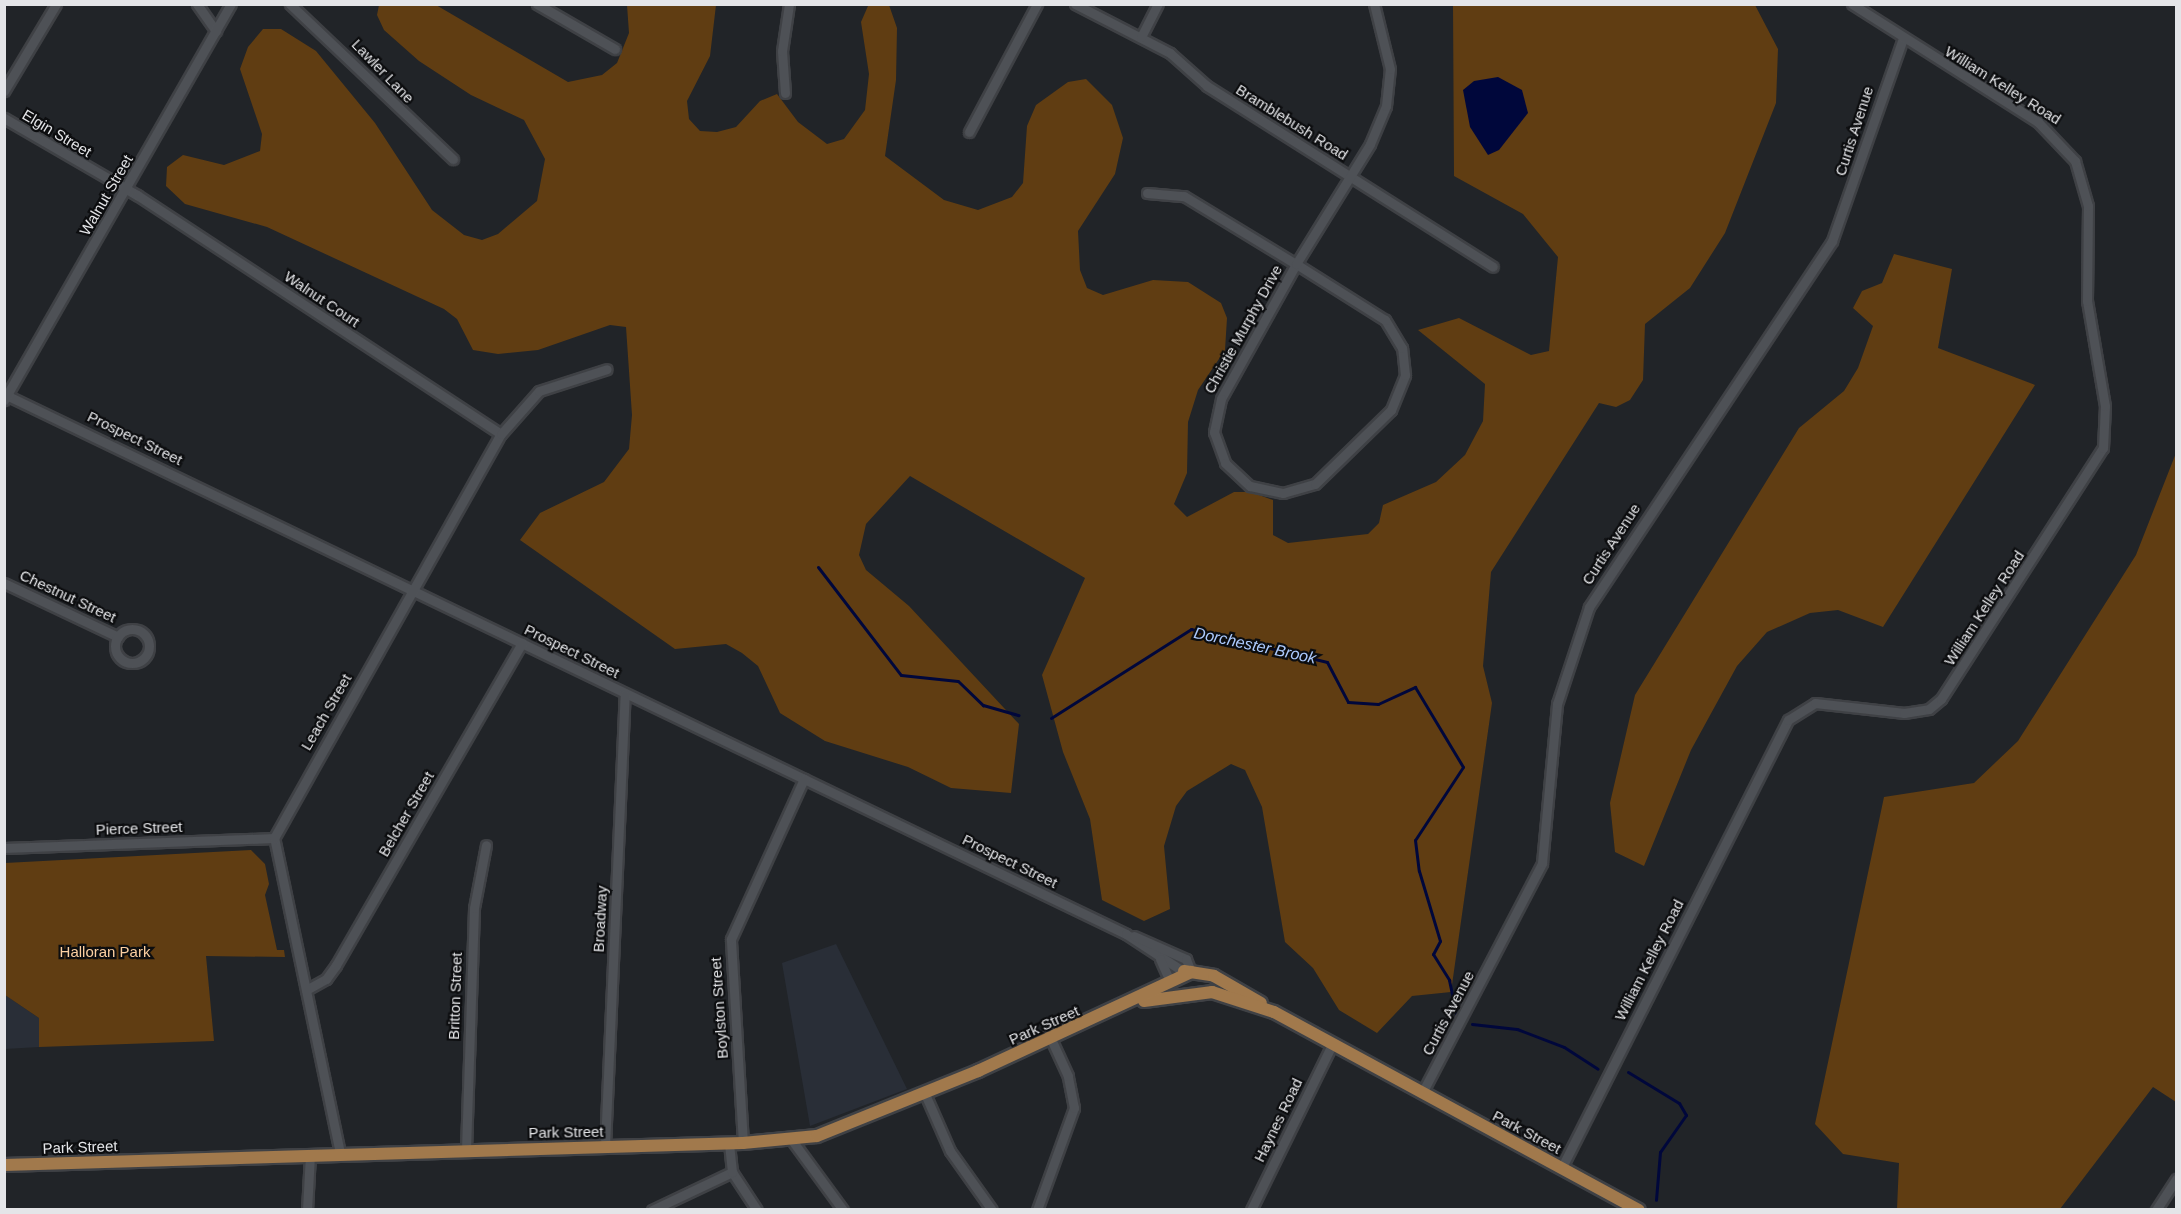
<!DOCTYPE html>
<html>
<head>
<meta charset="utf-8">
<style>
	body { margin:0 }
	#map { position:relative; width:2181px; height:1214px; overflow:hidden; background:#212428; font-family:Helvetica,sans-serif }
	div>[style] { position:absolute }
	.built>* { inset:0; background:#292e37 }
	.green>* { inset:0; background:#603d12 }
	.water>* { inset:0; background:#00073b }
	.stream>* { height:3px; margin:-1.5px; padding:0 1.5px; transform-origin:1.5px; border-radius:1.5px; background:#00073b }
	.roads { filter:drop-shadow(2px 0 #3f4145) drop-shadow(-2px 0 #3f4145) drop-shadow(0 2px #3f4145) drop-shadow(0 -2px #3f4145) }
	.minor>* { height:9px; margin:-4.5px; padding:0 4.5px; transform-origin:4.5px; border-radius:4.5px; background:#4e5156 }
	.minor>.ring { margin:-4.5px; padding:0; box-sizing:content-box; background:none; border:9px solid #4e5156; border-radius:50% }
	.major>* { height:12px; margin:-6px; padding:0 6px; transform-origin:6px; border-radius:6px; background:#a1794c }
	span { translate:-50% -50%; white-space:nowrap; text-align:center; line-height:1.15; -webkit-text-stroke:4.5px #0c0d0f; paint-order:stroke }
	.street-label { font-size:15px; color:#e4e5e8 }
	.park-label { font-size:15px; color:#fcd0a2 }
	.water-label { font-size:16px; color:#adcafd; font-style:italic }
	.frame { position:absolute; inset:0; border:6px solid #e4e5e8; pointer-events:none }
</style>
</head>
<body>
<div id="map">
	<div class="built">
		<div style="clip-path:polygon(836px 944px,907px 1089px,810px 1126px,782px 963px)"></div>
		<div style="clip-path:polygon(5px 995px,39px 1018px,39px 1047px,5px 1049px)"></div>
	</div>
	<div class="green">
		<div style="clip-path:polygon(379px 5px,436px 5px,568px 82px,602px 75px,617px 63px,629px 33px,627px 5px,716px 5px,710px 56px,687px 101px,689px 119px,700px 131px,717px 132px,736px 127px,760px 101px,777px 94px,798px 122px,827px 144px,844px 139px,865px 110px,869px 74px,861px 22px,868px 6px,889px 5px,897px 28px,896px 80px,885px 156px,944px 200px,978px 210px,1012px 197px,1023px 183px,1027px 126px,1036px 105px,1068px 82px,1086px 79px,1112px 105px,1123px 138px,1115px 174px,1078px 231px,1080px 270px,1087px 288px,1103px 295px,1153px 280px,1188px 282px,1221px 303px,1227px 318px,1225px 350px,1198px 390px,1188px 422px,1187px 473px,1174px 504px,1187px 517px,1234px 492px,1251px 492px,1273px 500px,1273px 535px,1288px 543px,1368px 534px,1379px 523px,1383px 505px,1436px 482px,1465px 455px,1483px 421px,1485px 384px,1418px 330px,1459px 318px,1531px 355px,1549px 351px,1558px 257px,1523px 214px,1454px 176px,1453px 5px,1755px 5px,1778px 49px,1776px 103px,1725px 233px,1690px 288px,1645px 324px,1643px 380px,1630px 400px,1616px 407px,1599px 403px,1491px 572px,1483px 666px,1492px 703px,1451px 992px,1412px 996px,1377px 1033px,1339px 1010px,1313px 968px,1285px 942px,1262px 807px,1245px 770px,1231px 764px,1187px 791px,1176px 806px,1164px 846px,1170px 909px,1144px 921px,1102px 900px,1090px 819px,1063px 752px,1042px 675px,1085px 578px,910px 476px,866px 524px,859px 555px,866px 570px,909px 606px,1019px 724px,1011px 793px,951px 788px,908px 767px,825px 741px,780px 713px,758px 666px,742px 653px,726px 644px,675px 649px,520px 540px,540px 513px,604px 482px,629px 449px,632px 415px,626px 327px,610px 325px,538px 350px,498px 354px,473px 350px,457px 319px,444px 309px,267px 227px,185px 204px,166px 186px,167px 167px,183px 155px,224px 165px,260px 151px,262px 134px,240px 69px,248px 47px,263px 29px,281px 29px,316px 51px,375px 123px,432px 210px,464px 235px,482px 240px,498px 234px,537px 201px,545px 159px,524px 120px,471px 95px,419px 61px,384px 30px,377px 15px)"></div>
		<div style="clip-path:polygon(1894px 254px,1952px 269px,1938px 348px,2035px 385px,1883px 627px,1838px 610px,1810px 613px,1767px 632px,1737px 666px,1691px 750px,1644px 866px,1615px 852px,1610px 803px,1635px 695px,1799px 428px,1844px 391px,1858px 368px,1873px 326px,1853px 308px,1862px 291px,1882px 283px)"></div>
		<div style="clip-path:polygon(2176px 453px,2176px 1102px,2153px 1087px,2060px 1209px,1897px 1209px,1899px 1163px,1843px 1154px,1815px 1124px,1884px 797px,1974px 783px,2018px 741px,2136px 555px)"></div>
		<div style="clip-path:polygon(251px 850px,265px 864px,269px 884px,265px 895px,277px 950px,284px 950px,285px 957px,206px 956px,214px 1041px,39px 1047px,39px 1018px,5px 995px,5px 863px)"></div>
	</div>
	<div class="water">
		<div style="clip-path:polygon(1498px 77px,1522px 90px,1528px 113px,1499px 150px,1488px 155px,1470px 127px,1463px 90px,1474px 81px)"></div>
	</div>
	<div class="stream">
		<div style="left:818px;top:567px;width:136px;rotate:52.5deg"></div>
		<div style="left:901px;top:675px;width:57px;rotate:6deg"></div>
		<div style="left:958px;top:681px;width:35px;rotate:44deg"></div>
		<div style="left:983px;top:705px;width:37px;rotate:16deg"></div>
		<div style="left:1051px;top:718px;width:166px;rotate:-32.4deg"></div>
		<div style="left:1191px;top:629px;width:140px;rotate:13.6deg"></div>
		<div style="left:1327px;top:662px;width:45px;rotate:62.3deg"></div>
		<div style="left:1348px;top:702px;width:30px;rotate:4deg"></div>
		<div style="left:1378px;top:704px;width:41px;rotate:-24.7deg"></div>
		<div style="left:1415px;top:687px;width:93px;rotate:59deg"></div>
		<div style="left:1463px;top:767px;width:87px;rotate:123.3deg"></div>
		<div style="left:1415px;top:840px;width:31px;rotate:83deg"></div>
		<div style="left:1419px;top:871px;width:73px;rotate:73.3deg"></div>
		<div style="left:1440px;top:941px;width:15px;rotate:118deg"></div>
		<div style="left:1433px;top:954px;width:31px;rotate:58deg"></div>
		<div style="left:1449px;top:980px;width:35px;rotate:78deg"></div>
		<div style="left:1472px;top:1024px;width:45px;rotate:6.3deg"></div>
		<div style="left:1517px;top:1029px;width:50px;rotate:21deg"></div>
		<div style="left:1564px;top:1047px;width:40px;rotate:32.9deg"></div>
		<div style="left:1628px;top:1072px;width:60px;rotate:31.3deg"></div>
		<div style="left:1679px;top:1103px;width:14px;rotate:60deg"></div>
		<div style="left:1686px;top:1115px;width:45px;rotate:125.1deg"></div>
		<div style="left:1660px;top:1152px;width:48px;rotate:94.8deg"></div>
	</div>
	<div class="roads">
		<div class="minor">
			<div style="left:197px;top:4px;width:33px;rotate:55deg"></div>
			<div style="left:290px;top:4px;width:225px;rotate:43.6deg"></div>
			<div style="left:537px;top:4px;width:90px;rotate:30deg"></div>
			<div style="left:1075px;top:4px;width:107px;rotate:27.3deg"></div>
			<div style="left:1170px;top:53px;width:50px;rotate:41.7deg"></div>
			<div style="left:1207px;top:86px;width:338px;rotate:32.3deg"></div>
			<div style="left:1141px;top:37px;width:37px;rotate:-63deg"></div>
			<div style="left:4px;top:91px;width:101px;rotate:-59.1deg"></div>
			<div style="left:785px;top:93px;width:42px;rotate:-94.1deg"></div>
			<div style="left:782px;top:51px;width:48px;rotate:-81.5deg"></div>
			<div style="left:4px;top:118px;width:154px;rotate:30.1deg"></div>
			<div style="left:137px;top:195px;width:435px;rotate:33.3deg"></div>
			<div style="left:969px;top:132px;width:145px;rotate:-62deg"></div>
			<div style="left:1147px;top:193px;width:37px;rotate:5deg"></div>
			<div style="left:1184px;top:196px;width:131px;rotate:31.3deg"></div>
			<div style="left:1296px;top:264px;width:154px;rotate:119.1deg"></div>
			<div style="left:1221px;top:399px;width:34px;rotate:102deg"></div>
			<div style="left:1214px;top:432px;width:33px;rotate:70deg"></div>
			<div style="left:1225px;top:463px;width:34px;rotate:43deg"></div>
			<div style="left:1250px;top:486px;width:34px;rotate:12deg"></div>
			<div style="left:1283px;top:493px;width:33px;rotate:-16deg"></div>
			<div style="left:1315px;top:484px;width:106px;rotate:-44.2deg"></div>
			<div style="left:1391px;top:410px;width:38px;rotate:-68deg"></div>
			<div style="left:1405px;top:375px;width:27px;rotate:-96deg"></div>
			<div style="left:1402px;top:348px;width:33px;rotate:-121deg"></div>
			<div style="left:1385px;top:320px;width:105px;rotate:-147.8deg"></div>
			<div style="left:1296px;top:264px;width:141px;rotate:-58.3deg"></div>
			<div style="left:1370px;top:144px;width:41px;rotate:-67.2deg"></div>
			<div style="left:1386px;top:106px;width:37px;rotate:-84deg"></div>
			<div style="left:1390px;top:69px;width:67px;rotate:-103.8deg"></div>
			<div style="left:4px;top:394px;width:1245px;rotate:25.7deg"></div>
			<div style="left:1126px;top:934px;width:66px;rotate:33.2deg"></div>
			<div style="left:4px;top:400px;width:456px;rotate:-60.2deg"></div>
			<div style="left:4px;top:583px;width:126px;rotate:25.3deg"></div>
			<div class="ring" style="left:115px;top:629px;width:25px;height:25px"></div>
			<div style="left:4px;top:848px;width:270px;rotate:-2.1deg"></div>
			<div style="left:1134px;top:936px;width:57px;rotate:23.9deg"></div>
			<div style="left:1186px;top:959px;width:14px;rotate:69deg"></div>
			<div style="left:1160px;top:959px;width:17px;rotate:66deg"></div>
			<div style="left:306px;top:990px;width:23px;rotate:-29deg"></div>
			<div style="left:326px;top:979px;width:17px;rotate:-54deg"></div>
			<div style="left:336px;top:965px;width:372px;rotate:-60deg"></div>
			<div style="left:1422px;top:1093px;width:259px;rotate:-62.4deg"></div>
			<div style="left:1542px;top:863px;width:160px;rotate:-84.6deg"></div>
			<div style="left:1557px;top:704px;width:102px;rotate:-71.7deg"></div>
			<div style="left:1589px;top:607px;width:439px;rotate:-56.4deg"></div>
			<div style="left:1832px;top:241px;width:212px;rotate:-70.7deg"></div>
			<div style="left:925px;top:1094px;width:62px;rotate:66.3deg"></div>
			<div style="left:950px;top:1151px;width:72px;rotate:54.6deg"></div>
			<div style="left:791px;top:1139px;width:88px;rotate:53.8deg"></div>
			<div style="left:743px;top:1143px;width:204px;rotate:-93.4deg"></div>
			<div style="left:731px;top:939px;width:176px;rotate:-65.5deg"></div>
			<div style="left:605px;top:1146px;width:452px;rotate:-87.5deg"></div>
			<div style="left:466px;top:1150px;width:242px;rotate:-88.1deg"></div>
			<div style="left:474px;top:908px;width:64px;rotate:-79.2deg"></div>
			<div style="left:340px;top:1153px;width:322px;rotate:-101.8deg"></div>
			<div style="left:274px;top:838px;width:463px;rotate:-60.7deg"></div>
			<div style="left:501px;top:434px;width:57px;rotate:-48.5deg"></div>
			<div style="left:539px;top:391px;width:71px;rotate:-17.9deg"></div>
			<div style="left:1562px;top:1167px;width:501px;rotate:-63.18deg"></div>
			<div style="left:1788px;top:720px;width:32px;rotate:-32deg"></div>
			<div style="left:1815px;top:703px;width:90px;rotate:6.4deg"></div>
			<div style="left:1904px;top:713px;width:25px;rotate:-9deg"></div>
			<div style="left:1929px;top:709px;width:16px;rotate:-40deg"></div>
			<div style="left:1941px;top:699px;width:299px;rotate:-57.2deg"></div>
			<div style="left:2103px;top:448px;width:42px;rotate:-87.3deg"></div>
			<div style="left:2105px;top:406px;width:107px;rotate:-99.7deg"></div>
			<div style="left:2087px;top:301px;width:95px;rotate:-89.4deg"></div>
			<div style="left:2088px;top:206px;width:47px;rotate:-106.1deg"></div>
			<div style="left:2075px;top:161px;width:54px;rotate:-133.5deg"></div>
			<div style="left:2038px;top:122px;width:220px;rotate:-147.6deg"></div>
			<div style="left:732px;top:1172px;width:45px;rotate:56.7deg"></div>
			<div style="left:307px;top:1210px;width:56px;rotate:-86.9deg"></div>
			<div style="left:652px;top:1210px;width:89px;rotate:-25.4deg"></div>
			<div style="left:732px;top:1172px;width:29px;rotate:-96deg"></div>
			<div style="left:1037px;top:1210px;width:109px;rotate:-70.1deg"></div>
			<div style="left:1074px;top:1108px;width:33px;rotate:-101deg"></div>
			<div style="left:1068px;top:1076px;width:41px;rotate:-114.7deg"></div>
			<div style="left:1251px;top:1210px;width:184px;rotate:-63.9deg"></div>
			<div style="left:2156px;top:1210px;width:37px;rotate:-57deg"></div>
		</div>
		<div class="major">
			<div style="left:1184px;top:971px;width:30px;rotate:9deg"></div>
			<div style="left:1214px;top:976px;width:54px;rotate:29.9deg"></div>
			<div style="left:1144px;top:1001px;width:69px;rotate:-7.5deg"></div>
			<div style="left:1212px;top:992px;width:65px;rotate:17.9deg"></div>
			<div style="left:1274px;top:1012px;width:415px;rotate:28.5deg"></div>
			<div style="left:4px;top:1165px;width:739px;rotate:-1.71deg"></div>
			<div style="left:743px;top:1143px;width:74px;rotate:-5.4deg"></div>
			<div style="left:817px;top:1136px;width:174px;rotate:-22deg"></div>
			<div style="left:978px;top:1071px;width:235px;rotate:-24.9deg"></div>
		</div>
	</div>
	<div class="street-label">
		<span style="left:383px;top:71px;rotate:46deg">Lawler Lane</span>
		<span style="left:2003px;top:85px;rotate:32deg">William Kelley Road</span>
		<span style="left:1292px;top:122px;rotate:32deg">Bramblebush Road</span>
		<span style="left:1854px;top:131px;rotate:-72deg">Curtis Avenue</span>
		<span style="left:57px;top:133px;rotate:31deg">Elgin Street</span>
		<span style="left:106px;top:195px;rotate:-60deg">Walnut Street</span>
		<span style="left:322px;top:299px;rotate:34deg">Walnut Court</span>
		<span style="left:1243px;top:329px;rotate:-61deg">Christie Murphy Drive</span>
		<span style="left:135px;top:438px;rotate:26deg">Prospect Street</span>
		<span style="left:1611px;top:544px;rotate:-57deg">Curtis Avenue</span>
		<span style="left:68px;top:596px;rotate:25deg">Chestnut Street</span>
		<span style="left:1984px;top:608px;rotate:-57deg">William Kelley Road</span>
		<span style="left:572px;top:651px;rotate:26deg">Prospect Street</span>
		<span style="left:326px;top:712px;rotate:-60deg">Leach Street</span>
		<span style="left:406px;top:814px;rotate:-60deg">Belcher Street</span>
		<span style="left:139px;top:828px;rotate:-2deg">Pierce Street</span>
		<span style="left:1010px;top:861px;rotate:26deg">Prospect Street</span>
		<span style="left:600px;top:919px;rotate:-87deg">Broadway</span>
		<span style="left:1649px;top:960px;rotate:-63deg">William Kelley Road</span>
		<span style="left:455px;top:996px;rotate:-88deg">Britton Street</span>
		<span style="left:719px;top:1008px;rotate:-94deg">Boylston Street</span>
		<span style="left:1448px;top:1013px;rotate:-62deg">Curtis Avenue</span>
		<span style="left:1044px;top:1025px;rotate:-24deg">Park Street</span>
		<span style="left:1278px;top:1120px;rotate:-64deg">Haynes Road</span>
		<span style="left:566px;top:1132px;rotate:-1deg">Park Street</span>
		<span style="left:1527px;top:1132px;rotate:28deg">Park Street</span>
		<span style="left:80px;top:1147px;rotate:-2deg">Park Street</span>
	</div>
	<div class="park-label">
		<span style="left:105px;top:952px">Halloran Park</span>
	</div>
	<div class="water-label">
		<span style="left:1255px;top:646px;rotate:12deg">Dorchester Brook</span>
	</div>
	<div class="frame"></div>
</div>
</body>
</html>
